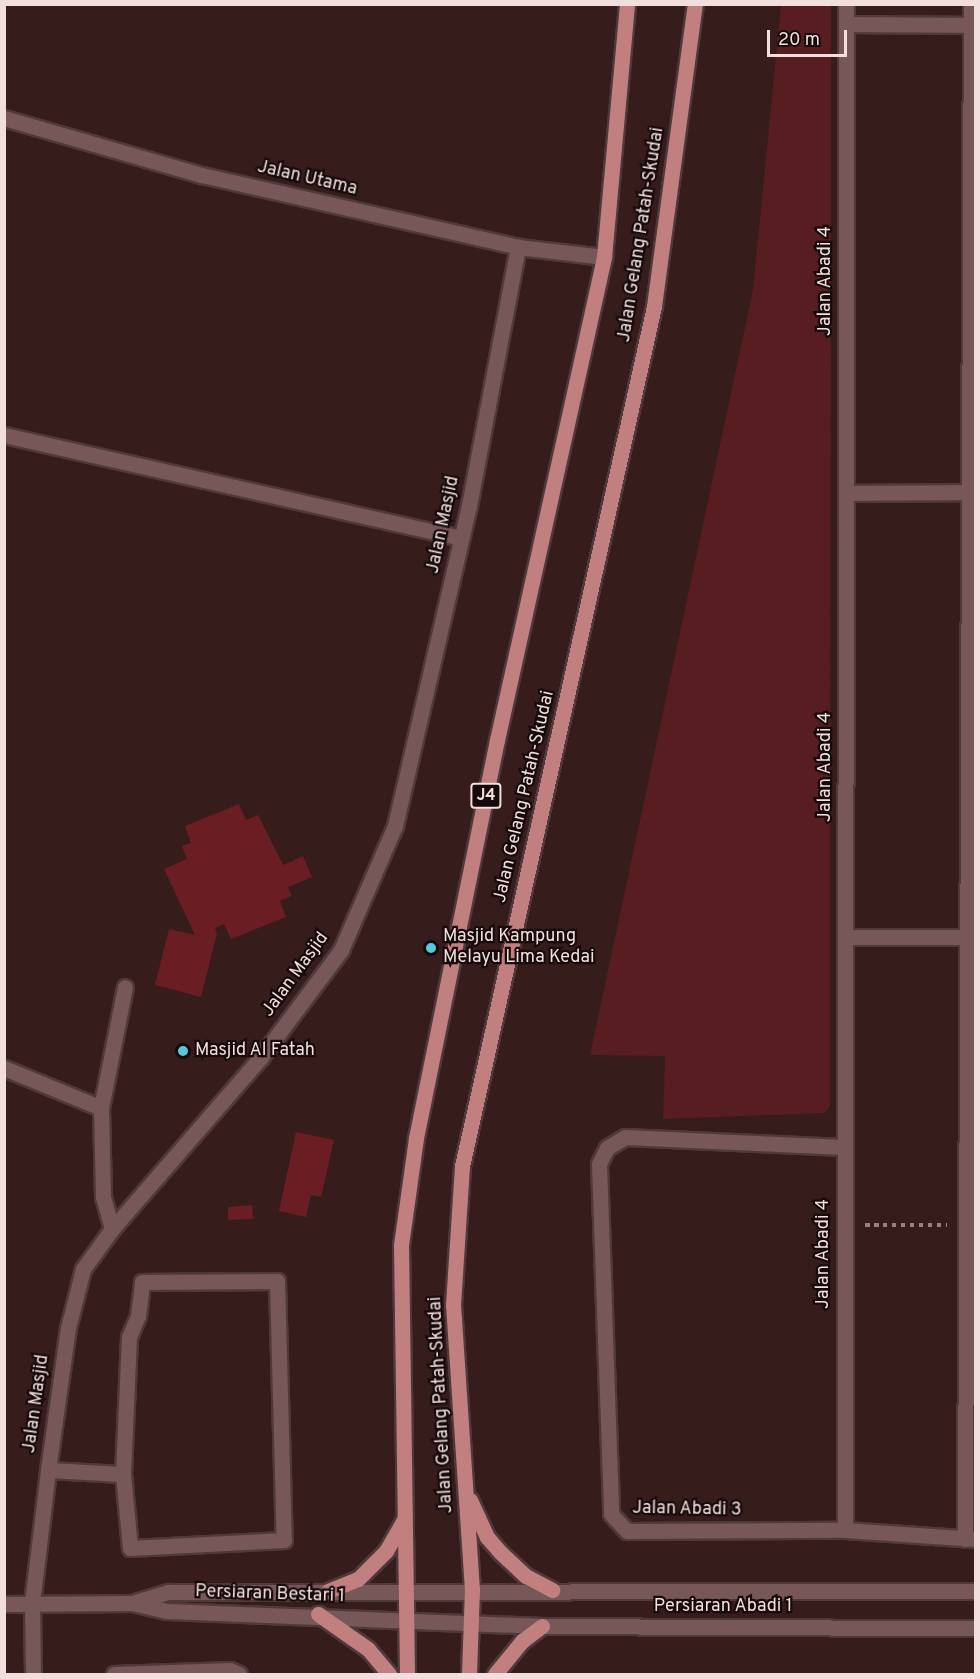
<!DOCTYPE html>
<html>
<head>
<meta charset="utf-8">
<style>
	body { margin:0 }
	#map { position:relative; width:980px; height:1679px; overflow:hidden; background:#371c1c; font-family:Overpass,sans-serif }
	div>[style] { position:absolute }
	.green>* { inset:0; background:#571d20 }
	.building>* { inset:0; background:#6b1d24 }
	.path>* { height:4px; margin-top:-2px; transform-origin:0; background:repeating-linear-gradient(90deg,#988281 0 4.5px,transparent 0 9px) }
	.roads { filter:drop-shadow(2px 0 #50393a) drop-shadow(-2px 0 #50393a) drop-shadow(0 2px #50393a) drop-shadow(0 -2px #50393a) }
	.minor>* { height:15px; margin:-7.5px; padding:0 7.5px; transform-origin:7.5px; border-radius:7.5px; background:#775757 }
	.major>* { height:15px; margin:-7.5px; padding:0 7.5px; transform-origin:7.5px; border-radius:7.5px; background:#c27f7f }
	.dots>* { width:16px; height:16px; translate:-50% -50%; box-sizing:border-box; border:3px solid #160a0a; border-radius:50% }
	span { translate:-50% -50%; white-space:nowrap; text-align:center; line-height:1.15; -webkit-text-stroke:4.5px #160a0a; paint-order:stroke }
	.shield-label span { padding:2px 4px; background:#160a0a; border:2px solid; border-radius:4px; -webkit-text-stroke-width:0 }
	.shield-label { font-size:16px; color:#f1dedd; font-weight:700 }
	.street-label { font-size:18px; color:#f1dedd }
	.poi-label { font-size:18px; color:#f1dedd }
	.left { translate:0 -50%; text-align:left }
	.frame { position:absolute; inset:0; border:6px solid #f1dedd; pointer-events:none }
	.scale { position:absolute; left:767px; top:30px; width:80px; height:27px; box-sizing:border-box; border:3px solid #f1dedd; border-top:0; padding-left:8px; font-size:18px; line-height:21px; white-space:nowrap; color:#f1dedd; -webkit-text-stroke:4px #160a0a; paint-order:stroke }
</style>
</head>
<body>
<div id="map">
	<div class="green">
		<div style="clip-path:polygon(781px 5px,831px 5px,830px 1106px,825px 1113px,663px 1119px,665px 1056px,590px 1055px,753px 290px)"></div>
	</div>
	<div class="building">
		<div style="clip-path:polygon(239px 804px,246px 820px,258px 815px,283px 865px,303px 856px,312px 877px,288px 887px,292px 896px,280px 901px,286px 917px,231px 939px,224px 924px,215px 928px,217px 933px,201px 997px,155px 985px,169px 929px,195px 935px,164px 869px,187px 859px,182px 846px,191px 843px,185px 826px)"></div>
		<div style="clip-path:polygon(296px 1132px,334px 1140px,321px 1197px,311px 1195px,306px 1217px,279px 1211px)"></div>
		<div style="clip-path:polygon(252px 1205px,253px 1219px,228px 1220px,228px 1207px)"></div>
	</div>
	<div class="path">
		<div style="left:865px;top:1225px;width:82px"></div>
	</div>
	<div class="roads">
		<div class="minor">
			<div style="left:846px;top:24px;width:130px;rotate:0.4deg"></div>
			<div style="left:4px;top:118px;width:206px;rotate:16.1deg"></div>
			<div style="left:202px;top:175px;width:324px;rotate:12.8deg"></div>
			<div style="left:518px;top:247px;width:87px;rotate:6.6deg"></div>
			<div style="left:4px;top:435px;width:468px;rotate:12.7deg"></div>
			<div style="left:846px;top:493px;width:130px;rotate:-0.4deg"></div>
			<div style="left:846px;top:937px;width:130px"></div>
			<div style="left:4px;top:1068px;width:105px;rotate:22.4deg"></div>
			<div style="left:101px;top:1108px;width:89px;rotate:88.7deg"></div>
			<div style="left:103px;top:1197px;width:33px;rotate:74deg"></div>
			<div style="left:101px;top:1108px;width:123px;rotate:-78.8deg"></div>
			<div style="left:843px;top:1147px;width:218px;rotate:-177.4deg"></div>
			<div style="left:625px;top:1137px;width:21px;rotate:149deg"></div>
			<div style="left:607px;top:1148px;width:18px;rotate:117deg"></div>
			<div style="left:599px;top:1164px;width:350px;rotate:88deg"></div>
			<div style="left:611px;top:1514px;width:23px;rotate:47deg"></div>
			<div style="left:627px;top:1531px;width:218px;rotate:-0.3deg"></div>
			<div style="left:845px;top:1530px;width:131px;rotate:3.9deg"></div>
			<div style="left:277px;top:1281px;width:259px;rotate:88.5deg"></div>
			<div style="left:284px;top:1540px;width:154px;rotate:177deg"></div>
			<div style="left:130px;top:1548px;width:74px;rotate:-95.4deg"></div>
			<div style="left:123px;top:1474px;width:137px;rotate:-87.5deg"></div>
			<div style="left:129px;top:1337px;width:23px;rotate:-67deg"></div>
			<div style="left:138px;top:1316px;width:34px;rotate:-83deg"></div>
			<div style="left:142px;top:1282px;width:135px;rotate:-0.4deg"></div>
			<div style="left:48px;top:1470px;width:75px;rotate:3.1deg"></div>
			<div style="left:845px;top:1530px;width:1526px;rotate:-89.96deg"></div>
			<div style="left:965px;top:1539px;width:1535px;rotate:-89.78deg"></div>
			<div style="left:132px;top:1603px;width:38px;rotate:-17deg"></div>
			<div style="left:168px;top:1592px;width:808px;rotate:-0.07deg"></div>
			<div style="left:4px;top:1604px;width:128px;rotate:-0.4deg"></div>
			<div style="left:132px;top:1603px;width:36px;rotate:13deg"></div>
			<div style="left:167px;top:1611px;width:375px;rotate:2.3deg"></div>
			<div style="left:542px;top:1626px;width:434px;rotate:0.3deg"></div>
			<div style="left:33px;top:1674px;width:71px;rotate:-90.8deg"></div>
			<div style="left:32px;top:1603px;width:134px;rotate:-83.1deg"></div>
			<div style="left:48px;top:1470px;width:143px;rotate:-82deg"></div>
			<div style="left:68px;top:1328px;width:61px;rotate:-75.7deg"></div>
			<div style="left:83px;top:1269px;width:49px;rotate:-54.1deg"></div>
			<div style="left:112px;top:1229px;width:228px;rotate:-49.1deg"></div>
			<div style="left:261px;top:1057px;width:134px;rotate:-53.2deg"></div>
			<div style="left:341px;top:950px;width:135px;rotate:-66.5deg"></div>
			<div style="left:395px;top:826px;width:328px;rotate:-77deg"></div>
			<div style="left:469px;top:506px;width:264px;rotate:-79.3deg"></div>
			<div style="left:114px;top:1674px;width:116px;rotate:-2deg"></div>
			<div style="left:230px;top:1670px;width:10px;rotate:24deg"></div>
		</div>
		<div class="major">
			<div style="left:470px;top:1500px;width:41px;rotate:65.3deg"></div>
			<div style="left:487px;top:1537px;width:21px;rotate:49deg"></div>
			<div style="left:501px;top:1553px;width:34px;rotate:43deg"></div>
			<div style="left:526px;top:1576px;width:30px;rotate:28deg"></div>
			<div style="left:328px;top:1591px;width:32px;rotate:-22deg"></div>
			<div style="left:358px;top:1579px;width:40px;rotate:-45deg"></div>
			<div style="left:386px;top:1551px;width:36px;rotate:-60deg"></div>
			<div style="left:318px;top:1614px;width:61px;rotate:35deg"></div>
			<div style="left:368px;top:1649px;width:33px;rotate:50deg"></div>
			<div style="left:407px;top:1674px;width:429px;rotate:-90.8deg"></div>
			<div style="left:401px;top:1245px;width:108px;rotate:-82deg"></div>
			<div style="left:416px;top:1138px;width:406px;rotate:-78.5deg"></div>
			<div style="left:497px;top:740px;width:495px;rotate:-77.5deg"></div>
			<div style="left:604px;top:257px;width:254px;rotate:-84.8deg"></div>
			<div style="left:469px;top:1674px;width:84px;rotate:-88deg"></div>
			<div style="left:472px;top:1590px;width:286px;rotate:-93.8deg"></div>
			<div style="left:453px;top:1305px;width:139px;rotate:-86.3deg"></div>
			<div style="left:462px;top:1166px;width:881px;rotate:-77.41deg"></div>
			<div style="left:654px;top:306px;width:305px;rotate:-82.3deg"></div>
			<div style="left:495px;top:1674px;width:43px;rotate:-50.7deg"></div>
			<div style="left:522px;top:1641px;width:25px;rotate:-37deg"></div>
		</div>
	</div>
	<div class="dots">
		<div style="left:431px;top:948px;background:#54cadd"></div>
		<div style="left:183px;top:1051px;background:#54cadd"></div>
	</div>
	<div class="shield-label">
		<span style="left:486px;top:796px">J4</span>
	</div>
	<div class="street-label">
		<span style="left:307px;top:179px;rotate:13deg">Jalan Utama</span>
		<span style="left:642px;top:235px;rotate:-81deg">Jalan Gelang Patah-Skudai</span>
		<span style="left:826px;top:281px;rotate:-90deg">Jalan Abadi 4</span>
		<span style="left:444px;top:525px;rotate:-78deg">Jalan Masjid</span>
		<span style="left:826px;top:767px;rotate:-90deg">Jalan Abadi 4</span>
		<span style="left:525px;top:797px;rotate:-77deg">Jalan Gelang Patah-Skudai</span>
		<span style="left:296px;top:975px;rotate:-54deg">Jalan Masjid</span>
		<span style="left:824px;top:1254px;rotate:-90deg">Jalan Abadi 4</span>
		<span style="left:37px;top:1404px;rotate:-82deg">Jalan Masjid</span>
		<span style="left:442px;top:1405px;rotate:-93deg">Jalan Gelang Patah-Skudai</span>
		<span style="left:687px;top:1510px;rotate:1deg">Jalan Abadi 3</span>
		<span style="left:270px;top:1595px;rotate:2deg">Persiaran Bestari 1</span>
		<span style="left:723px;top:1607px">Persiaran Abadi 1</span>
	</div>
	<div class="poi-label">
		<span class="left" style="left:443px;top:948px">Masjid Kampung<br>Melayu Lima Kedai</span>
		<span class="left" style="left:195px;top:1051px">Masjid Al Fatah</span>
	</div>
	<div class="frame"></div>
	<div class="scale">20 m</div>
</div>
</body>
</html>
